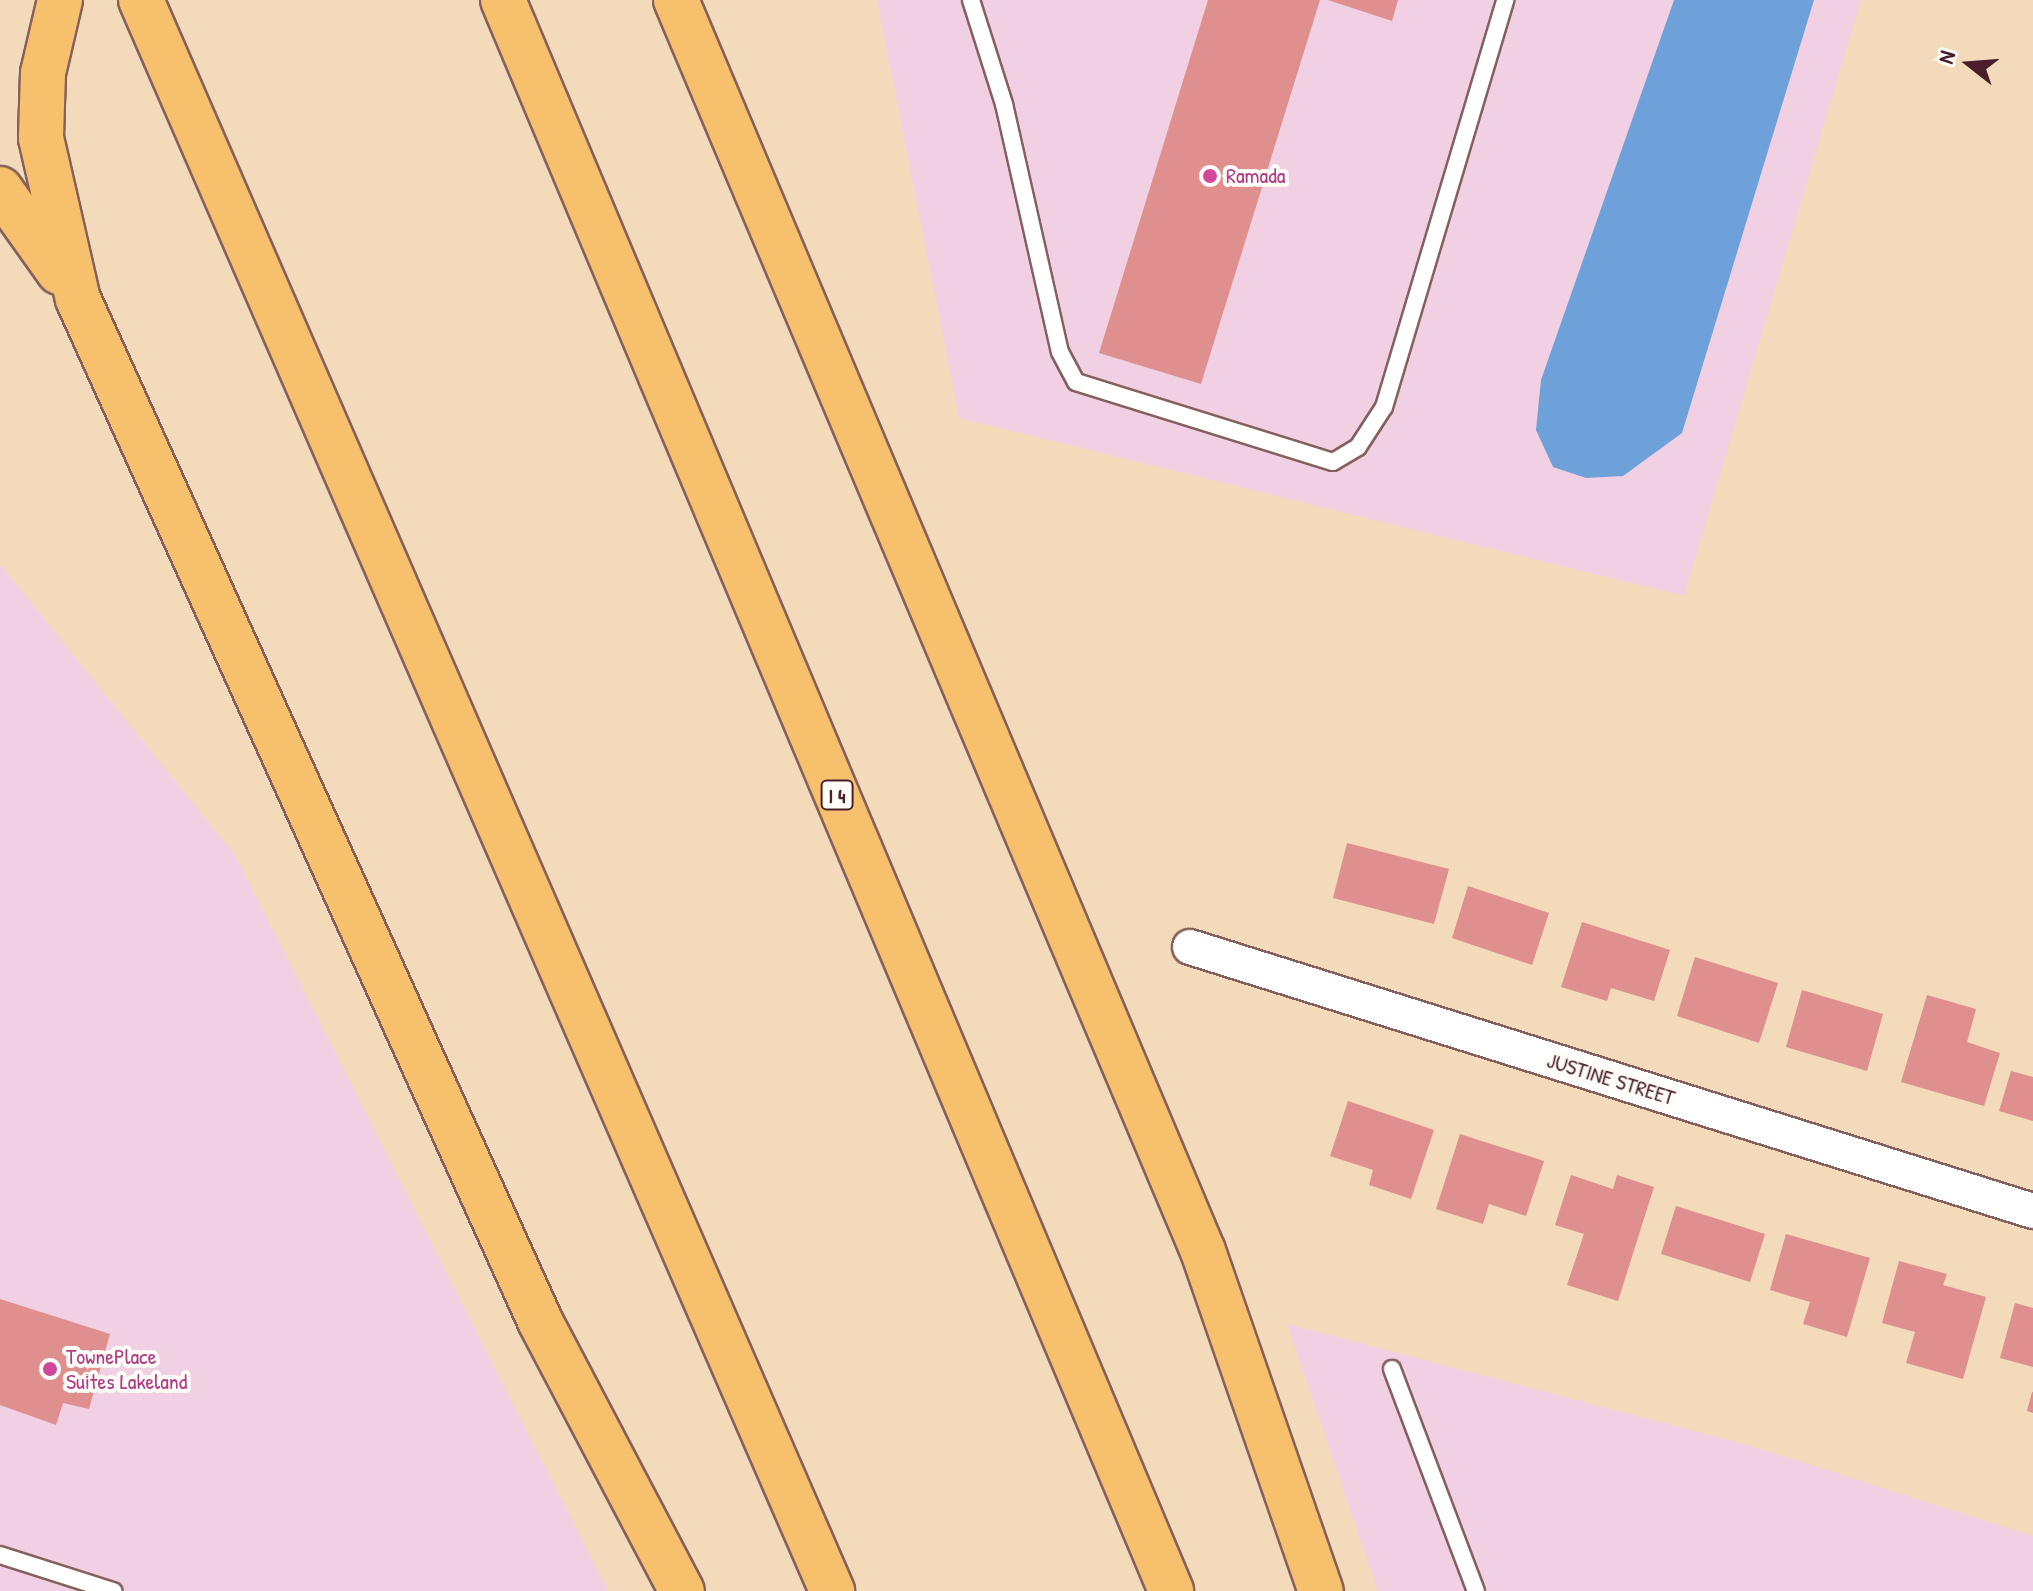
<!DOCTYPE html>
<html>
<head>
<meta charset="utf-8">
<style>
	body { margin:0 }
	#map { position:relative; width:2033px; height:1591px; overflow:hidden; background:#f3daba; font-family:"Patrick Hand",sans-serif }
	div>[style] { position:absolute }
	.built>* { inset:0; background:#f1d0e3 }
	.water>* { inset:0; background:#6ea1d9 }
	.building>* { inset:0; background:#de8f8e }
	.roads { filter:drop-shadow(2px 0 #85605d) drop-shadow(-2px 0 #85605d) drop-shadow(0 2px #85605d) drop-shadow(0 -2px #85605d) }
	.lane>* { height:16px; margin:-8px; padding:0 8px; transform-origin:8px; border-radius:8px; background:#fff }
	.street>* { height:34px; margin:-17px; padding:0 17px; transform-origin:17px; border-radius:17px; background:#fff }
	.highway>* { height:44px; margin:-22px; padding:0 22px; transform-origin:22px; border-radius:22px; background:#f7c06c }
	.dots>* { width:22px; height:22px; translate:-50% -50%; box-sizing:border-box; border:4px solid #fdfcf7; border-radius:50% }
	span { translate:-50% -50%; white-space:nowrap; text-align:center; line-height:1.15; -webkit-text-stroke:8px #fdfcf7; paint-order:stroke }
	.shield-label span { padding:2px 6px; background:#fdfcf7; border:2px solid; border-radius:6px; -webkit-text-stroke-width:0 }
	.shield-label { font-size:20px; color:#4a1f2b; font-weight:700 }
	.hotel-label { font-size:22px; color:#b23c85 }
	.left { translate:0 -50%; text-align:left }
	.street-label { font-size:22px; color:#4a1f2b }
	.north { position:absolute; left:1929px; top:24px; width:80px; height:80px; -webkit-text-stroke:6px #fdfcf7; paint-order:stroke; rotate:287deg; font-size:22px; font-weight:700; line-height:32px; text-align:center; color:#4a1f2b }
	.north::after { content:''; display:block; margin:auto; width:28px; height:36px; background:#4a1f2b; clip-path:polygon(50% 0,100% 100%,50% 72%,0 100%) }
</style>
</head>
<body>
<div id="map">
	<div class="built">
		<div style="clip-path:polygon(877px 0,1674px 0,1617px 170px,1682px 433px,1814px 0,1861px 0,1684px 596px,959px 418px)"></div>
		<div style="clip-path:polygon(0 564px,235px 855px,608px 1591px,0 1591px)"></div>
		<div style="clip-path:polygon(1287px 1324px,1751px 1446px,2033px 1536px,2033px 1591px,1378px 1591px)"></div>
	</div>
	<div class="water">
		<div style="clip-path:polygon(1674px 0,1814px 0,1682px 433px,1623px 476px,1586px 478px,1553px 467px,1536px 430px,1541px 380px)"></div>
	</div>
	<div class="building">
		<div style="clip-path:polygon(1208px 0,1320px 0,1201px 384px,1099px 353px)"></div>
		<div style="clip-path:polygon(1328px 0,1398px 0,1392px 21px)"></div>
		<div style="clip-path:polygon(1347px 843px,1449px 869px,1434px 924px,1333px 898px)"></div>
		<div style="clip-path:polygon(1468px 886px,1549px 913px,1532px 965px,1452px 938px)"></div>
		<div style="clip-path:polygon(1582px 922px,1670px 950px,1654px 1001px,1611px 988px,1607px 1001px,1561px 987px)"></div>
		<div style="clip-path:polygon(1695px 957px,1778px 983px,1759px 1043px,1677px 1016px)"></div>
		<div style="clip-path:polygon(1802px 990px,1883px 1014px,1867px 1071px,1786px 1047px)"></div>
		<div style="clip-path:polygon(1927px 995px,1976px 1009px,1967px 1042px,2000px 1053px,1984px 1106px,1901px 1082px)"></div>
		<div style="clip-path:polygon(2011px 1071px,2033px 1077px,2033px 1121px,1999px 1111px)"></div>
		<div style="clip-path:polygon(1348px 1101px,1434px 1130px,1411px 1199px,1369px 1185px,1373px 1170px,1330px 1156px)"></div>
		<div style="clip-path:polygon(1460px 1134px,1544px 1161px,1526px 1216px,1489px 1204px,1483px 1224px,1436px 1209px)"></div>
		<div style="clip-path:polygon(1571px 1175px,1613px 1189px,1617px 1175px,1654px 1187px,1618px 1301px,1567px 1285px,1584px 1234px,1555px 1225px)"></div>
		<div style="clip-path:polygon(1676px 1206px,1765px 1234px,1750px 1282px,1661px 1254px)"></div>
		<div style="clip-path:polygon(1786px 1234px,1870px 1258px,1847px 1337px,1803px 1324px,1810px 1302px,1770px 1290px)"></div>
		<div style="clip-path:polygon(1899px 1261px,1947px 1274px,1943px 1285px,1986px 1297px,1963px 1379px,1906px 1363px,1915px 1332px,1882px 1323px)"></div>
		<div style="clip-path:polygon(0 1299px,110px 1334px,89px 1409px,63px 1403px,56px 1425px,0 1405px)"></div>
		<div style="clip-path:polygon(2015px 1303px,2033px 1308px,2033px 1367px,2000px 1358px)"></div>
		<div style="clip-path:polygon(2032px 1392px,2033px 1392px,2033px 1413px,2027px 1411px)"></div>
	</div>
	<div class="roads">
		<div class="lane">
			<div style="left:971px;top:0;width:109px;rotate:72.4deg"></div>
			<div style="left:1004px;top:104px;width:254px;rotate:77.3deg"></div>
			<div style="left:1060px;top:352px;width:34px;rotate:62deg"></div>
			<div style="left:1076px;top:382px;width:269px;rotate:17.3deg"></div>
			<div style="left:1333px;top:462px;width:29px;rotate:-31deg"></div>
			<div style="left:1358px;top:447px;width:48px;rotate:-57deg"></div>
			<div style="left:1384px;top:407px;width:425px;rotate:-73.4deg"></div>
			<div style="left:1392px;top:1369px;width:237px;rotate:69.3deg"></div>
			<div style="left:0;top:1555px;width:119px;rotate:17.7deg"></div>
		</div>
		<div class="street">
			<div style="left:1190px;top:947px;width:883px;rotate:17.39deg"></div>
		</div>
		<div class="highway">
			<div style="left:60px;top:0;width:75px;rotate:103.1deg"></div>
			<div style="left:43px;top:73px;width:65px;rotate:91.8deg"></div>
			<div style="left:41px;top:138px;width:165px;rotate:77.1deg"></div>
			<div style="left:78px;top:299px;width:1122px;rotate:65.67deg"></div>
			<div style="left:540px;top:1321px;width:305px;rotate:62.3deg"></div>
			<div style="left:141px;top:0;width:1735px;rotate:66.52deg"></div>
			<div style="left:503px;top:0;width:1726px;rotate:67.22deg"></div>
			<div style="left:676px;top:0;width:1357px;rotate:67.16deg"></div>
			<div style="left:1203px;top:1251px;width:360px;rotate:70.9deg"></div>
			<div style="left:0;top:189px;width:102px;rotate:54.6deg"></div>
		</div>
	</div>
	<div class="dots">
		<div style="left:1210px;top:176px;background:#d1479c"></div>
		<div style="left:50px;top:1369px;background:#d1479c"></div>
	</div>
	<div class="shield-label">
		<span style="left:837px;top:795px">I 4</span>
	</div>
	<div class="hotel-label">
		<span class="left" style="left:1226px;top:176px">Ramada</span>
		<span class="left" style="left:66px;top:1369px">TownePlace<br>Suites Lakeland</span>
	</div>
	<div class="street-label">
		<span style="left:1611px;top:1079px;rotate:17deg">JUSTINE STREET</span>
	</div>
	<div class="north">N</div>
</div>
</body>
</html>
